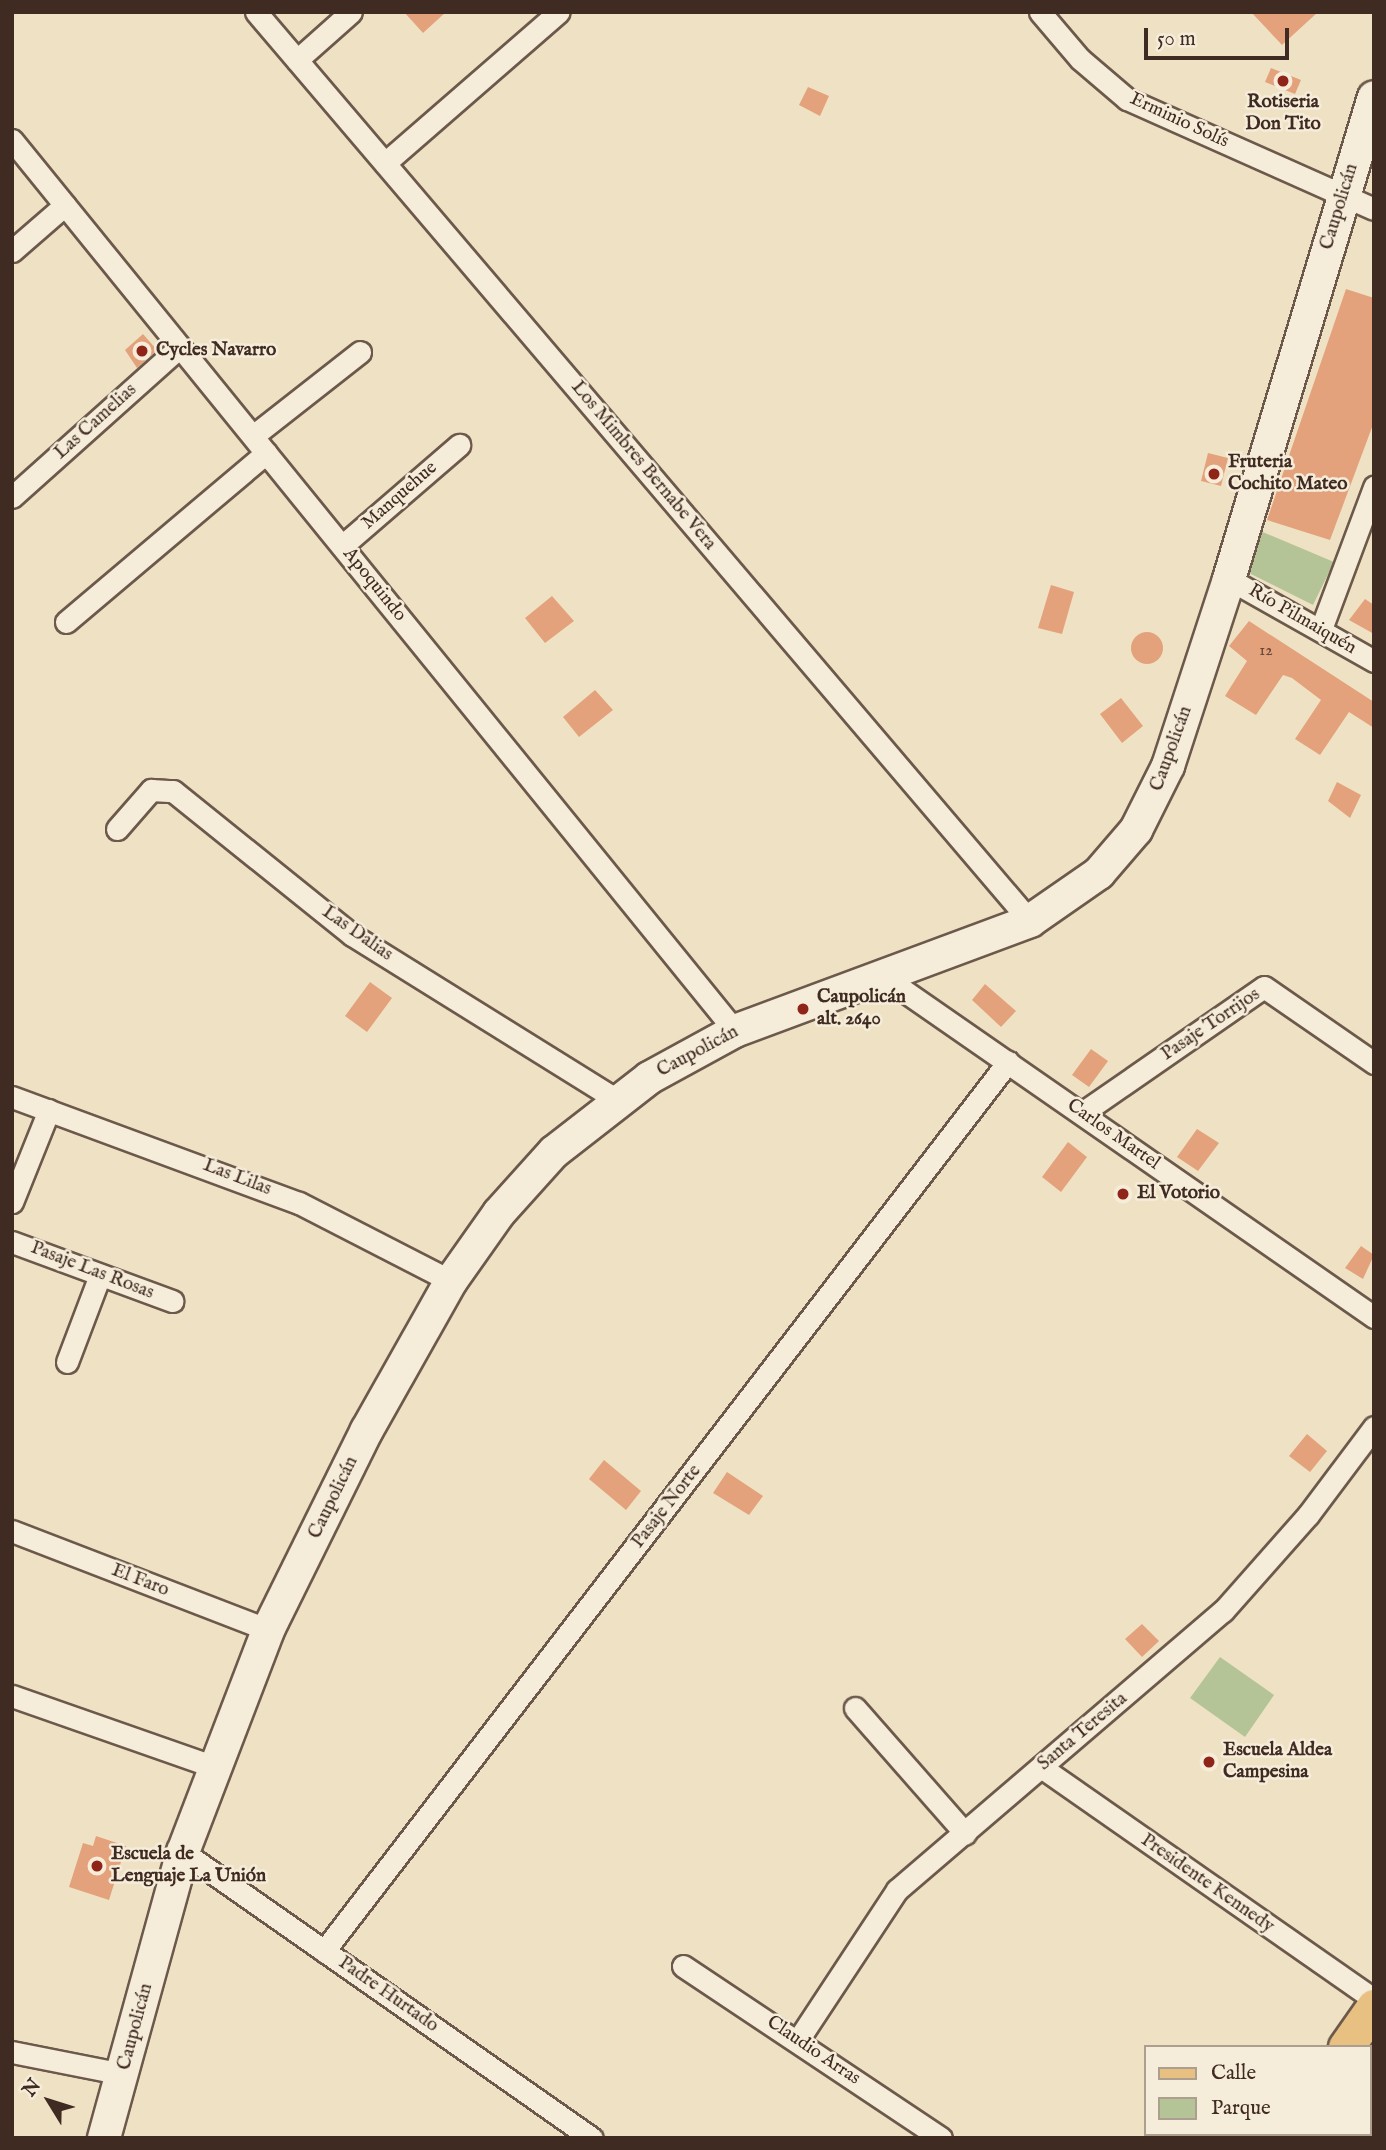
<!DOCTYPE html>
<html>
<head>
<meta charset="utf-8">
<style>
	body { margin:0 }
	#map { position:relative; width:1386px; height:2150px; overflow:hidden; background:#efe2c4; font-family:"IM FELL English",serif }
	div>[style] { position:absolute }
	.green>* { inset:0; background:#b5c497 }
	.building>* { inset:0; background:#e3a27b }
	.round { border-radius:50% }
	.roads { filter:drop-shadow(2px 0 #6c594b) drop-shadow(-2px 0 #6c594b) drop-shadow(0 2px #6c594b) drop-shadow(0 -2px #6c594b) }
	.street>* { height:21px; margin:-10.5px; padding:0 10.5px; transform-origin:10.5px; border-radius:10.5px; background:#f5ecd9 }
	.secondary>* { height:32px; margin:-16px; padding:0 16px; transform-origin:16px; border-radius:16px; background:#f5ecd9 }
	.primary>* { height:35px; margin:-17.5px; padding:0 17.5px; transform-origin:17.5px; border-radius:17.5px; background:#e8c182 }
	.dots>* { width:19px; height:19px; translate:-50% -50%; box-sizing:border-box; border:4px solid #f5ecd9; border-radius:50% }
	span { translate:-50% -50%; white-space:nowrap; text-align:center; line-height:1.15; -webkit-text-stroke:5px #f5ecd9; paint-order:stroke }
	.number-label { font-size:16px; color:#694939 }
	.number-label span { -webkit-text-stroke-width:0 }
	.poi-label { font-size:19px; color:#402b23; font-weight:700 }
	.left { translate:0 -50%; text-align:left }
	.street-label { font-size:19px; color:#402b23 }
	.frame { position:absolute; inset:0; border:14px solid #402b23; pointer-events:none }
	.legend { position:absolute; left:1144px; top:2045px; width:228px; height:91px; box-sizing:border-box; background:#f5ecd9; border:2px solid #ad9f90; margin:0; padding:9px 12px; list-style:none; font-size:21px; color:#402b23 }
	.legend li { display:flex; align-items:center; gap:14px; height:35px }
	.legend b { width:35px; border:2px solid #ad9f90 }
	.north { position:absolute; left:14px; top:2066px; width:70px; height:70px; -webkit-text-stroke:5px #f5ecd9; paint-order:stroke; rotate:308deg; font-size:19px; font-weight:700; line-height:28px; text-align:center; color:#402b23 }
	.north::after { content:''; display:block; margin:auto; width:24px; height:32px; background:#402b23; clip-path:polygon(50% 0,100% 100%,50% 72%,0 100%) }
	.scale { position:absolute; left:1144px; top:28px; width:145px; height:32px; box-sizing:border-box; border:4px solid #402b23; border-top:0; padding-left:9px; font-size:21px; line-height:24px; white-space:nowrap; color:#402b23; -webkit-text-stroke:5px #f5ecd9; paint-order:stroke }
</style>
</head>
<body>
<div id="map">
	<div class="green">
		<div style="clip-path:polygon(1258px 530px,1334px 562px,1313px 605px,1243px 570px)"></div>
		<div style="clip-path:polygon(1220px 1657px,1274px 1695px,1245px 1737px,1190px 1698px)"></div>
	</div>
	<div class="building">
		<div style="clip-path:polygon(404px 12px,446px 12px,423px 33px)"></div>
		<div style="clip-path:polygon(1251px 12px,1318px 12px,1282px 45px)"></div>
		<div style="clip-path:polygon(1271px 68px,1301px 80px,1295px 94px,1265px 82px)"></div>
		<div style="clip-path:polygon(808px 87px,829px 96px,820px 116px,799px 105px)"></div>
		<div style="clip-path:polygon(1346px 289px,1374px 298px,1374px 422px,1330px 540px,1267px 520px)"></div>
		<div style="clip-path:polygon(143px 334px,157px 350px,137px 368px,125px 350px)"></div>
		<div style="clip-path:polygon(1208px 453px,1228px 458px,1221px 486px,1201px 481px)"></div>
		<div style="clip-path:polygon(1051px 585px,1074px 592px,1062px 634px,1038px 628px)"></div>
		<div style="clip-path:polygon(552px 596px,574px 621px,545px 643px,525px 618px)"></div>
		<div style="clip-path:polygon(1365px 599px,1374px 605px,1374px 634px,1349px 620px)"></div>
		<div style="clip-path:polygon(1249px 621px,1374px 702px,1374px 728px,1349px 712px,1320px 755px,1295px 739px,1321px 700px,1292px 678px,1283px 675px,1256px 715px,1225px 696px,1247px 661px,1229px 646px)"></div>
		<div class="round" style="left:1131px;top:632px;width:32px;height:32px"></div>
		<div style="clip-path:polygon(595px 690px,613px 710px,579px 737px,563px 717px)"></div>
		<div style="clip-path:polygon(1121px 698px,1143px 726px,1122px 743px,1100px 714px)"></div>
		<div style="clip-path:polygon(1337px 782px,1361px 795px,1350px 818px,1328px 801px)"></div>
		<div style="clip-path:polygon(370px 982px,392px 998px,367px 1032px,345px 1016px)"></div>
		<div style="clip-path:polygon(985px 984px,1016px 1011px,1001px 1027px,972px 1000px)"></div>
		<div style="clip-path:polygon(1091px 1049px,1108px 1061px,1089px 1087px,1072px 1075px)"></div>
		<div style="clip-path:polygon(1197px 1129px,1219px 1143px,1198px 1171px,1177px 1157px)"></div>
		<div style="clip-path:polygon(1068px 1142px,1087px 1157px,1061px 1192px,1042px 1177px)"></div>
		<div style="clip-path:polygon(1361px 1246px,1374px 1255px,1363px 1279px,1345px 1268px)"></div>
		<div style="clip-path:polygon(1307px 1434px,1327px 1451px,1310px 1472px,1289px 1456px)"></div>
		<div style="clip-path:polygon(604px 1460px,641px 1491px,626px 1510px,589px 1479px)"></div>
		<div style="clip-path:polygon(727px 1472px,763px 1496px,749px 1515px,713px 1493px)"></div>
		<div style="clip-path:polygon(1142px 1624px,1159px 1641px,1142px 1657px,1125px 1639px)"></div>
		<div style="clip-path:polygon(96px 1836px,126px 1846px,109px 1900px,69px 1887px,83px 1843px,93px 1846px)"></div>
	</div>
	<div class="roads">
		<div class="street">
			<div style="left:256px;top:12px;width:1194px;rotate:49.59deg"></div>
			<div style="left:1040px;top:12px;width:62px;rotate:49.6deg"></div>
			<div style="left:1080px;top:59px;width:62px;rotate:40.4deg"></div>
			<div style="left:1127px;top:99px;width:270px;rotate:24deg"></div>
			<div style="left:297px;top:60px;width:72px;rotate:-41.6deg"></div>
			<div style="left:12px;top:140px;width:1147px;rotate:50.94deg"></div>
			<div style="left:385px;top:163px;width:230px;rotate:-41deg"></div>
			<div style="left:12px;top:251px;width:70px;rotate:-41deg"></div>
			<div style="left:253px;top:436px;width:136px;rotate:-38.1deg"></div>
			<div style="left:12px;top:497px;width:225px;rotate:-41.8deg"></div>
			<div style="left:342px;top:546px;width:155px;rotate:-40.8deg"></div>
			<div style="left:1229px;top:579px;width:167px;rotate:29.5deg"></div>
			<div style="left:66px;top:622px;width:262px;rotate:-40.2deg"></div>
			<div style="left:1321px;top:629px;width:152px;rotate:-69.5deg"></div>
			<div style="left:117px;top:829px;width:52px;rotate:-48.9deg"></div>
			<div style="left:151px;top:790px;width:22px;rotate:3deg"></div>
			<div style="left:173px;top:791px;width:230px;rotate:38.8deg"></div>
			<div style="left:352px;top:935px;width:312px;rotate:31.9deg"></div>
			<div style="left:887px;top:979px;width:593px;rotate:34.76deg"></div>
			<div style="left:12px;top:1097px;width:306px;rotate:20.3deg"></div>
			<div style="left:299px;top:1203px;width:171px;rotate:27.2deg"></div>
			<div style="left:1082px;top:1113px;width:221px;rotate:-34.7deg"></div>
			<div style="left:1264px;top:987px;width:134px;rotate:34.6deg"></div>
			<div style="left:12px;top:1202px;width:99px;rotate:-68.1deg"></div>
			<div style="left:12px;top:1242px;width:171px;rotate:20.2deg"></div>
			<div style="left:67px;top:1362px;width:93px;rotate:-69.2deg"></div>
			<div style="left:12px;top:1531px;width:274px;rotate:21.1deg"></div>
			<div style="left:12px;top:1696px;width:215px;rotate:19.3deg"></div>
			<div style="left:855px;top:1708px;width:167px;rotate:48.7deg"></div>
			<div style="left:1041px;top:1767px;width:406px;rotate:34.9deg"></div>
			<div style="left:183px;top:1852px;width:499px;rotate:35deg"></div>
			<div style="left:324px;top:1951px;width:1122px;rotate:-52.43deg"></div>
			<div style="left:683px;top:1966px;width:310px;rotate:33.7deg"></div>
			<div style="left:798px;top:2040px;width:180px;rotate:-56.6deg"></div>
			<div style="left:897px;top:1890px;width:429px;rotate:-40.6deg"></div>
			<div style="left:1223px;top:1611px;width:128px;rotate:-48.5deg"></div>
			<div style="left:1308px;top:1515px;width:110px;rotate:-53.1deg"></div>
			<div style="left:12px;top:2052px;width:113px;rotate:11.2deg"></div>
		</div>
		<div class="secondary">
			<div style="left:104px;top:2138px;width:297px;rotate:-74.6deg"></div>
			<div style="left:183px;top:1852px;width:238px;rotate:-69deg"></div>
			<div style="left:268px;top:1630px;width:223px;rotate:-63.7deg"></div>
			<div style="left:367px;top:1430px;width:171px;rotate:-60.6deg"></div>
			<div style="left:451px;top:1281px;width:83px;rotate:-54.8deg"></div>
			<div style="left:499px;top:1213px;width:82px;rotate:-48deg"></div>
			<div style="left:554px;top:1152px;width:120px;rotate:-37.9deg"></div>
			<div style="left:649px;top:1078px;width:98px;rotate:-28.7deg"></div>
			<div style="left:735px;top:1031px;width:315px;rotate:-20.4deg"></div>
			<div style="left:1030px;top:921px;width:84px;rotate:-34.8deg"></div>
			<div style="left:1099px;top:873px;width:57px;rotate:-49.3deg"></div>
			<div style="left:1136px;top:830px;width:72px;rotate:-63.4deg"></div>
			<div style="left:1168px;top:766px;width:197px;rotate:-71.9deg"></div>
			<div style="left:1229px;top:579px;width:503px;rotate:-73.26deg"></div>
		</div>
		<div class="primary">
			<div style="left:1346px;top:2047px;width:49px;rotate:-55deg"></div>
			<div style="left:1283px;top:2138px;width:4px;rotate:-63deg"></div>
		</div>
	</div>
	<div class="dots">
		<div style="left:1283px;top:81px;background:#8f2418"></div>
		<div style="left:142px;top:351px;background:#8f2418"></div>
		<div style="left:1214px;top:474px;background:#8f2418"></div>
		<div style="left:803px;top:1009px;background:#8f2418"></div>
		<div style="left:1123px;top:1194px;background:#8f2418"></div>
		<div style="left:1209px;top:1762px;background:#8f2418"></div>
		<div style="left:97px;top:1866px;background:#8f2418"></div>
	</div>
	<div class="number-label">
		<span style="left:1266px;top:651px">12</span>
	</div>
	<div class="poi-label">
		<span style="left:1283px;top:114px">Rotiseria<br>Don Tito</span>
		<span class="left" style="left:156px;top:351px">Cycles Navarro</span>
		<span class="left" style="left:1228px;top:474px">Fruteria<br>Cochito Mateo</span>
		<span class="left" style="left:817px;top:1009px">Caupolicán<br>alt. 2640</span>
		<span class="left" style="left:1137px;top:1194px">El Votorio</span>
		<span class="left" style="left:1223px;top:1762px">Escuela Aldea<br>Campesina</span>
		<span class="left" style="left:111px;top:1866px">Escuela de<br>Lenguaje La Unión</span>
	</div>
	<div class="street-label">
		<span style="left:1179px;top:121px;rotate:25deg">Erminio Solís</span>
		<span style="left:1340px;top:207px;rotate:-73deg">Caupolicán</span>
		<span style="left:96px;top:422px;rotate:-42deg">Las Camelias</span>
		<span style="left:643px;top:466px;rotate:50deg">Los Mimbres Bernabe Vera</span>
		<span style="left:400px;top:496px;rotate:-41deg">Manquehue</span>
		<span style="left:374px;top:585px;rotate:51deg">Apoquindo</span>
		<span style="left:1302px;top:620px;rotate:30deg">Río Pilmaiquén</span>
		<span style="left:1172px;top:749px;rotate:-70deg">Caupolicán</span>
		<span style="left:357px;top:934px;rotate:35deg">Las Dalias</span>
		<span style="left:1211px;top:1025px;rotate:-34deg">Pasaje Torrijos</span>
		<span style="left:698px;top:1052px;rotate:-28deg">Caupolicán</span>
		<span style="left:1113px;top:1135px;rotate:35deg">Carlos Martel</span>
		<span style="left:237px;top:1178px;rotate:21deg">Las Lilas</span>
		<span style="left:92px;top:1271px;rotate:21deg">Pasaje Las Rosas</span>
		<span style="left:334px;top:1498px;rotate:-64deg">Caupolicán</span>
		<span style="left:667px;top:1507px;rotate:-52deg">Pasaje Norte</span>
		<span style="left:140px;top:1581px;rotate:21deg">El Faro</span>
		<span style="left:1083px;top:1732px;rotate:-40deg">Santa Teresita</span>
		<span style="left:1207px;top:1884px;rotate:35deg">Presidente Kennedy</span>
		<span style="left:388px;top:1995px;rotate:35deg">Padre Hurtado</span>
		<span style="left:136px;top:2027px;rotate:-75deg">Caupolicán</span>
		<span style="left:813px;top:2051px;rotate:34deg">Claudio Arras</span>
	</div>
	<div class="frame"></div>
	<ul class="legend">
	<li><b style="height:9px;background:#e8c182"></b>Calle</li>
	<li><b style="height:19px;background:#b5c497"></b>Parque</li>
	</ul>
	<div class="north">N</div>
	<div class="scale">50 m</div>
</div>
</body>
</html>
